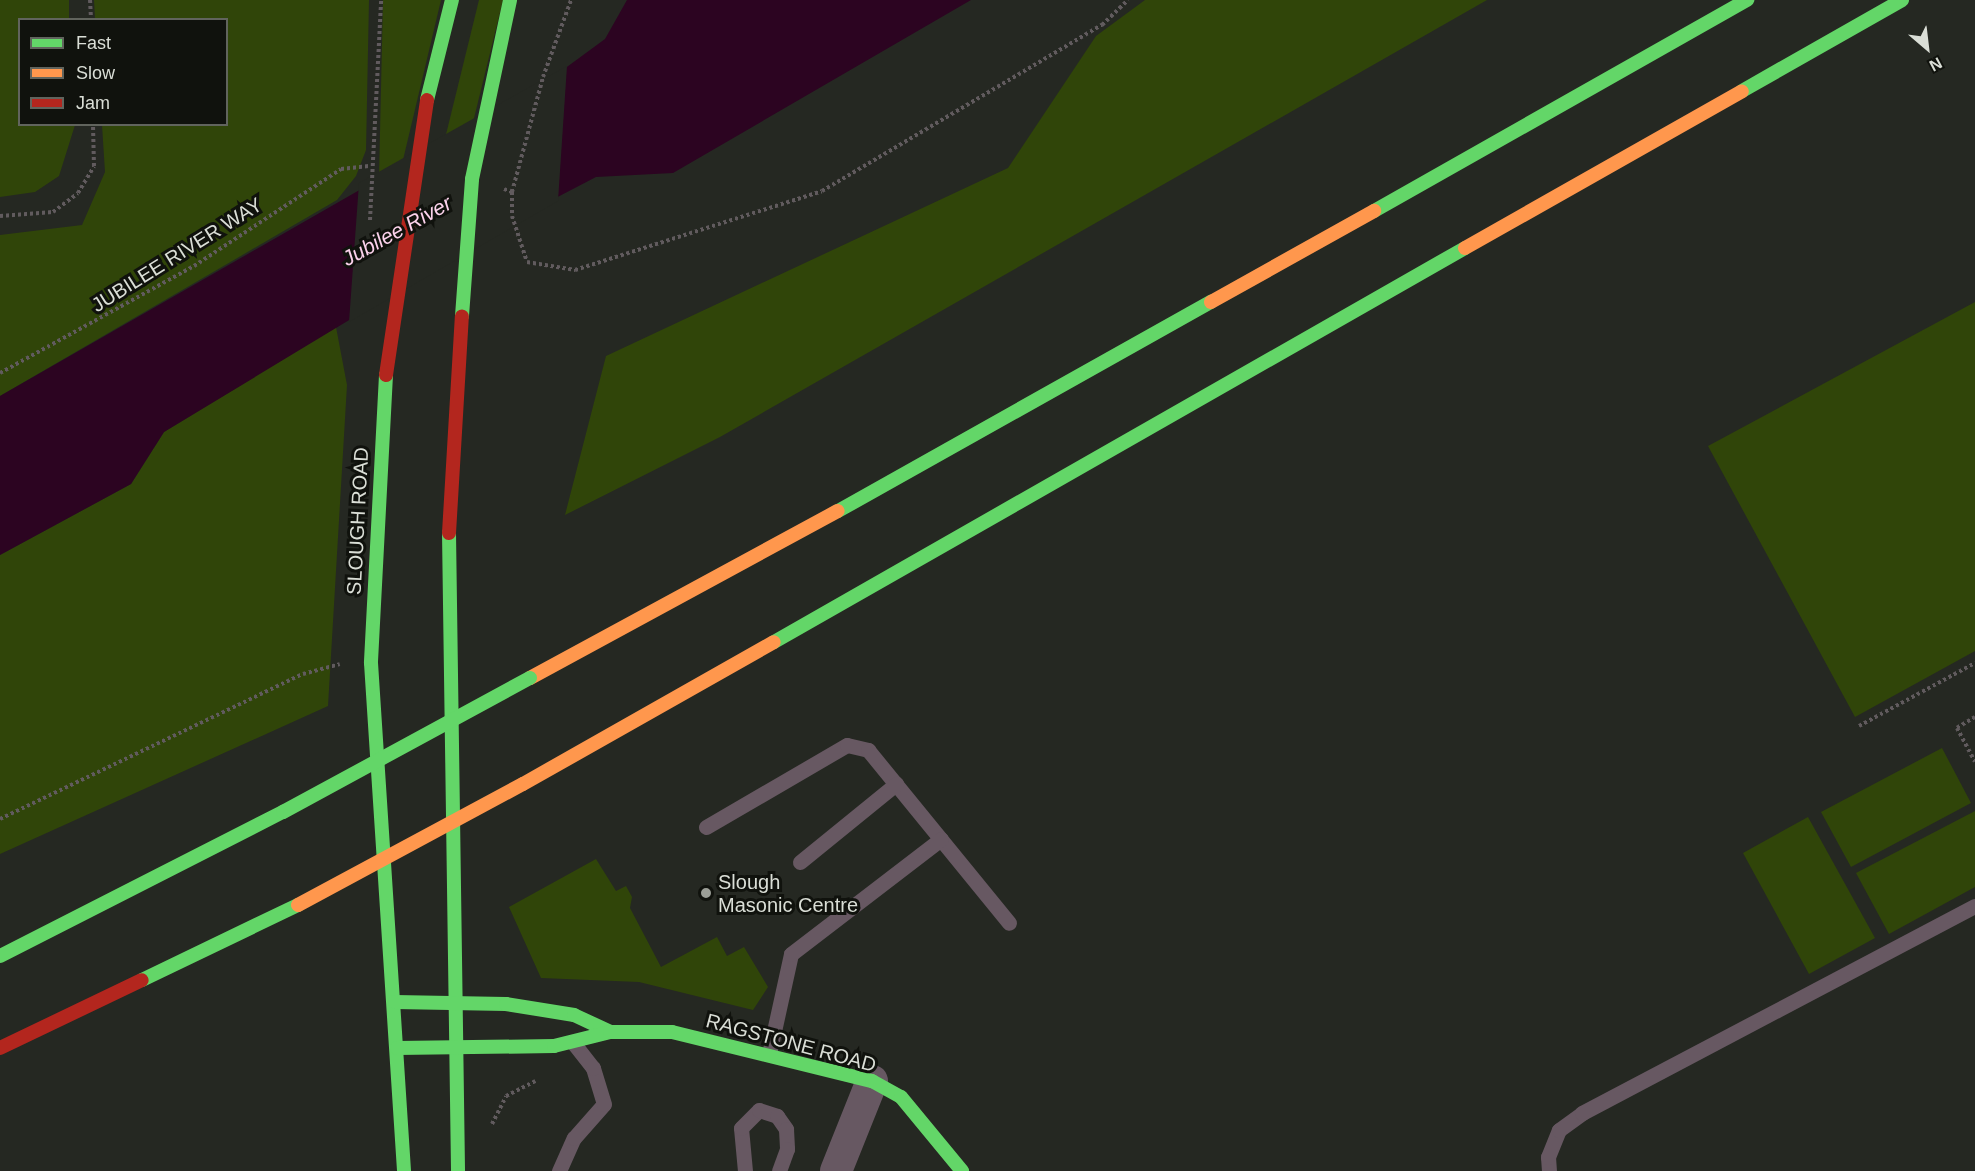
<!DOCTYPE html>
<html>
<head>
<meta charset="utf-8">
<style>
	body { margin:0 }
	#map { position:relative; width:1975px; height:1171px; overflow:hidden; background:#252822; font-family:Helvetica,sans-serif }
	div>[style] { position:absolute }
	.green>* { inset:0; background:#304509 }
	.water>* { inset:0; background:#2c0421 }
	.pier>* { inset:0; background:#252822 }
	.path>* { height:4px; margin-top:-2px; transform-origin:0; background:repeating-linear-gradient(90deg,#615b5e 0 3px,transparent 0 6px) }
	.lane>* { height:15px; margin:-7.5px; padding:0 7.5px; transform-origin:7.5px; border-radius:7.5px; background:#675862 }
	.street>* { height:32px; margin:-16px; padding:0 16px; transform-origin:16px; border-radius:16px; background:#675862 }
	.fast>* { height:14px; margin:-7px; padding:0 7px; transform-origin:7px; border-radius:7px; background:#63d668 }
	.slow>* { height:14px; margin:-7px; padding:0 7px; transform-origin:7px; border-radius:7px; background:#ff974d }
	.jam>* { height:14px; margin:-7px; padding:0 7px; transform-origin:7px; border-radius:7px; background:#b3261e }
	.fast-bridge>* { height:14px; margin:-7px; padding:0 7px; transform-origin:7px; border-radius:7px; background:#63d668 }
	.slow-bridge>* { height:14px; margin:-7px; padding:0 7px; transform-origin:7px; border-radius:7px; background:#ff974d }
	.dots>* { width:16px; height:16px; translate:-50% -50%; box-sizing:border-box; border:3px solid #10120d; border-radius:50% }
	span { translate:-50% -50%; white-space:nowrap; text-align:center; line-height:1.15; -webkit-text-stroke:6px #10120d; paint-order:stroke }
	.street-label { font-size:20px; color:#daded6 }
	.poi-label { font-size:20px; color:#daded6 }
	.left { translate:0 -50%; text-align:left }
	.water-label { font-size:21px; color:#fcd2ec; font-style:italic }
	.legend { position:absolute; left:18px; top:18px; width:210px; height:108px; box-sizing:border-box; background:#10120d; border:2px solid #61645d; margin:0; padding:8px 10px; list-style:none; font-size:18px; color:#daded6 }
	.legend li { display:flex; align-items:center; gap:12px; height:30px }
	.legend b { width:30px; border:2px solid #61645d }
	.north { position:absolute; left:1897px; top:18px; width:60px; height:60px; -webkit-text-stroke:4px #10120d; paint-order:stroke; rotate:152deg; font-size:16px; font-weight:700; line-height:24px; text-align:center; color:#daded6 }
	.north::after { content:''; display:block; margin:auto; width:21px; height:27px; background:#daded6; clip-path:polygon(50% 0,100% 100%,50% 72%,0 100%) }
</style>
</head>
<body>
<div id="map">
	<div class="green">
		<div style="clip-path:polygon(0 0,69px 0,69px 19px,20px 20px,20px 124px,75px 125px,59px 176px,35px 192px,0 197px)"></div>
		<div style="clip-path:polygon(94px 0,369px 0,366px 150px,356px 176px,337px 200px,0 396px,0 235px,82px 225px,105px 172px,102px 125px,226px 124px,226px 20px,95px 19px)"></div>
		<div style="clip-path:polygon(383px 0,441px 0,388px 223px,378px 222px)"></div>
		<div style="clip-path:polygon(479px 0,503px 0,463px 163px,440px 159px)"></div>
		<div style="clip-path:polygon(1145px 0,1487px 0,720px 437px,565px 515px,606px 356px,1008px 168px,1096px 36px)"></div>
		<div style="clip-path:polygon(1975px 302px,1975px 651px,1855px 717px,1708px 446px)"></div>
		<div style="clip-path:polygon(336px 327px,347px 385px,328px 706px,0 854px,0 555px,131px 484px,164px 432px)"></div>
		<div style="clip-path:polygon(1942px 748px,1971px 803px,1851px 867px,1821px 812px)"></div>
		<div style="clip-path:polygon(1975px 811px,1975px 887px,1889px 934px,1856px 873px)"></div>
		<div style="clip-path:polygon(1808px 817px,1875px 938px,1809px 974px,1743px 853px)"></div>
		<div style="clip-path:polygon(596px 859px,616px 891px,626px 886px,632px 897px,630px 908px,661px 967px,717px 937px,727px 956px,744px 947px,768px 987px,753px 1010px,639px 982px,541px 978px,509px 907px)"></div>
	</div>
	<div class="water">
		<div style="clip-path:polygon(627px 0,971px 0,673px 173px,596px 177px,523px 215px,164px 432px,131px 484px,0 555px,0 396px,541px 86px,605px 39px)"></div>
	</div>
	<div class="pier">
		<div style="clip-path:polygon(567px 66px,558px 201px,349px 322px,359px 183px)"></div>
	</div>
	<div class="path">
		<div style="left:90px;top:0;width:20px;rotate:87deg"></div>
		<div style="left:504px;top:189px;width:9px;rotate:21deg"></div>
		<div style="left:512px;top:192px;width:119px;rotate:-74.9deg"></div>
		<div style="left:543px;top:77px;width:82px;rotate:-70deg"></div>
		<div style="left:512px;top:192px;width:24px;rotate:90deg"></div>
		<div style="left:512px;top:216px;width:48px;rotate:71.9deg"></div>
		<div style="left:527px;top:262px;width:49px;rotate:9.5deg"></div>
		<div style="left:575px;top:270px;width:259px;rotate:-17.7deg"></div>
		<div style="left:822px;top:191px;width:326px;rotate:-30.7deg"></div>
		<div style="left:1102px;top:25px;width:36px;rotate:-44deg"></div>
		<div style="left:0;top:216px;width:53px;rotate:-4.3deg"></div>
		<div style="left:53px;top:212px;width:31px;rotate:-37deg"></div>
		<div style="left:78px;top:193px;width:31px;rotate:-59deg"></div>
		<div style="left:94px;top:166px;width:42px;rotate:-91.4deg"></div>
		<div style="left:370px;top:220px;width:220px;rotate:-87.1deg"></div>
		<div style="left:0;top:373px;width:222px;rotate:-28.9deg"></div>
		<div style="left:194px;top:266px;width:176px;rotate:-33.4deg"></div>
		<div style="left:341px;top:169px;width:28px;rotate:-6deg"></div>
		<div style="left:1975px;top:717px;width:21px;rotate:149deg"></div>
		<div style="left:1957px;top:728px;width:38px;rotate:62deg"></div>
		<div style="left:1859px;top:726px;width:132px;rotate:-28.5deg"></div>
		<div style="left:0;top:819px;width:336px;rotate:-25.6deg"></div>
		<div style="left:303px;top:674px;width:38px;rotate:-15deg"></div>
		<div style="left:492px;top:1124px;width:31px;rotate:-63deg"></div>
		<div style="left:506px;top:1096px;width:33px;rotate:-27deg"></div>
	</div>
	<div class="lane">
		<div style="left:706px;top:827px;width:163px;rotate:-30.2deg"></div>
		<div style="left:847px;top:745px;width:22px;rotate:13deg"></div>
		<div style="left:868px;top:750px;width:223px;rotate:50.8deg"></div>
		<div style="left:800px;top:862px;width:124px;rotate:-39.1deg"></div>
		<div style="left:769px;top:1054px;width:102px;rotate:-77.6deg"></div>
		<div style="left:791px;top:954px;width:189px;rotate:-37.5deg"></div>
		<div style="left:559px;top:1171px;width:36px;rotate:-66deg"></div>
		<div style="left:574px;top:1138px;width:45px;rotate:-48.6deg"></div>
		<div style="left:604px;top:1104px;width:38px;rotate:-107deg"></div>
		<div style="left:593px;top:1068px;width:31px;rotate:-128deg"></div>
		<div style="left:745px;top:1171px;width:43px;rotate:-95.3deg"></div>
		<div style="left:741px;top:1128px;width:25px;rotate:-45deg"></div>
		<div style="left:759px;top:1110px;width:19px;rotate:18deg"></div>
		<div style="left:777px;top:1116px;width:16px;rotate:55deg"></div>
		<div style="left:786px;top:1129px;width:20px;rotate:87deg"></div>
		<div style="left:787px;top:1149px;width:23px;rotate:110deg"></div>
		<div style="left:1549px;top:1171px;width:14px;rotate:-94deg"></div>
		<div style="left:1548px;top:1157px;width:29px;rotate:-68deg"></div>
		<div style="left:1559px;top:1130px;width:29px;rotate:-36deg"></div>
		<div style="left:1582px;top:1113px;width:444px;rotate:-27.8deg"></div>
	</div>
	<div class="street">
		<div style="left:836px;top:1171px;width:97px;rotate:-68.2deg"></div>
	</div>
	<div class="fast">
		<div style="left:1742px;top:91px;width:184px;rotate:-29.6deg"></div>
		<div style="left:427px;top:100px;width:103px;rotate:-76deg"></div>
		<div style="left:1374px;top:211px;width:429px;rotate:-29.5deg"></div>
		<div style="left:462px;top:316px;width:137px;rotate:-85.8deg"></div>
		<div style="left:472px;top:179px;width:183px;rotate:-78deg"></div>
		<div style="left:386px;top:375px;width:288px;rotate:93deg"></div>
		<div style="left:371px;top:663px;width:509px;rotate:86.28deg"></div>
		<div style="left:838px;top:511px;width:428px;rotate:-29.3deg"></div>
		<div style="left:449px;top:533px;width:638px;rotate:89.19deg"></div>
		<div style="left:774px;top:642px;width:795px;rotate:-29.69deg"></div>
		<div style="left:0;top:956px;width:318px;rotate:-27deg"></div>
		<div style="left:142px;top:980px;width:173px;rotate:-25.7deg"></div>
		<div style="left:395px;top:1002px;width:111px;rotate:1deg"></div>
		<div style="left:506px;top:1004px;width:69px;rotate:9.2deg"></div>
		<div style="left:574px;top:1015px;width:40px;rotate:25deg"></div>
		<div style="left:397px;top:1048px;width:157px;rotate:-0.7deg"></div>
		<div style="left:554px;top:1046px;width:58px;rotate:-14deg"></div>
		<div style="left:610px;top:1032px;width:62px"></div>
		<div style="left:672px;top:1032px;width:206px;rotate:13.8deg"></div>
		<div style="left:872px;top:1081px;width:33px;rotate:29deg"></div>
		<div style="left:901px;top:1097px;width:96px;rotate:50.5deg"></div>
	</div>
	<div class="slow">
		<div style="left:1465px;top:248px;width:318px;rotate:-29.5deg"></div>
		<div style="left:1211px;top:302px;width:187px;rotate:-29.2deg"></div>
		<div style="left:530px;top:678px;width:350px;rotate:-28.5deg"></div>
		<div style="left:523px;top:784px;width:288px;rotate:-29.5deg"></div>
	</div>
	<div class="jam">
		<div style="left:386px;top:375px;width:278px;rotate:-81.5deg"></div>
		<div style="left:449px;top:533px;width:217px;rotate:-86.6deg"></div>
		<div style="left:0;top:1048px;width:157px;rotate:-25.6deg"></div>
	</div>
	<div class="fast-bridge">
		<div style="left:283px;top:812px;width:281px;rotate:-28.5deg"></div>
	</div>
	<div class="slow-bridge">
		<div style="left:298px;top:905px;width:255px;rotate:-28.3deg"></div>
	</div>
	<div class="dots">
		<div style="left:706px;top:893px;background:#9b9e97"></div>
	</div>
	<div class="street-label">
		<span style="left:177px;top:255px;rotate:-32deg">JUBILEE RIVER WAY</span>
		<span style="left:358px;top:521px;rotate:-87deg">SLOUGH ROAD</span>
		<span style="left:791px;top:1043px;rotate:15deg">RAGSTONE ROAD</span>
	</div>
	<div class="poi-label">
		<span class="left" style="left:718px;top:894px">Slough<br>Masonic Centre</span>
	</div>
	<div class="water-label">
		<span style="left:397px;top:231px;rotate:-29deg">Jubilee River</span>
	</div>
	<ul class="legend">
	<li><b style="height:8px;background:#63d668"></b>Fast</li>
	<li><b style="height:8px;background:#ff974d"></b>Slow</li>
	<li><b style="height:8px;background:#b3261e"></b>Jam</li>
	</ul>
	<div class="north">N</div>
</div>
</body>
</html>
